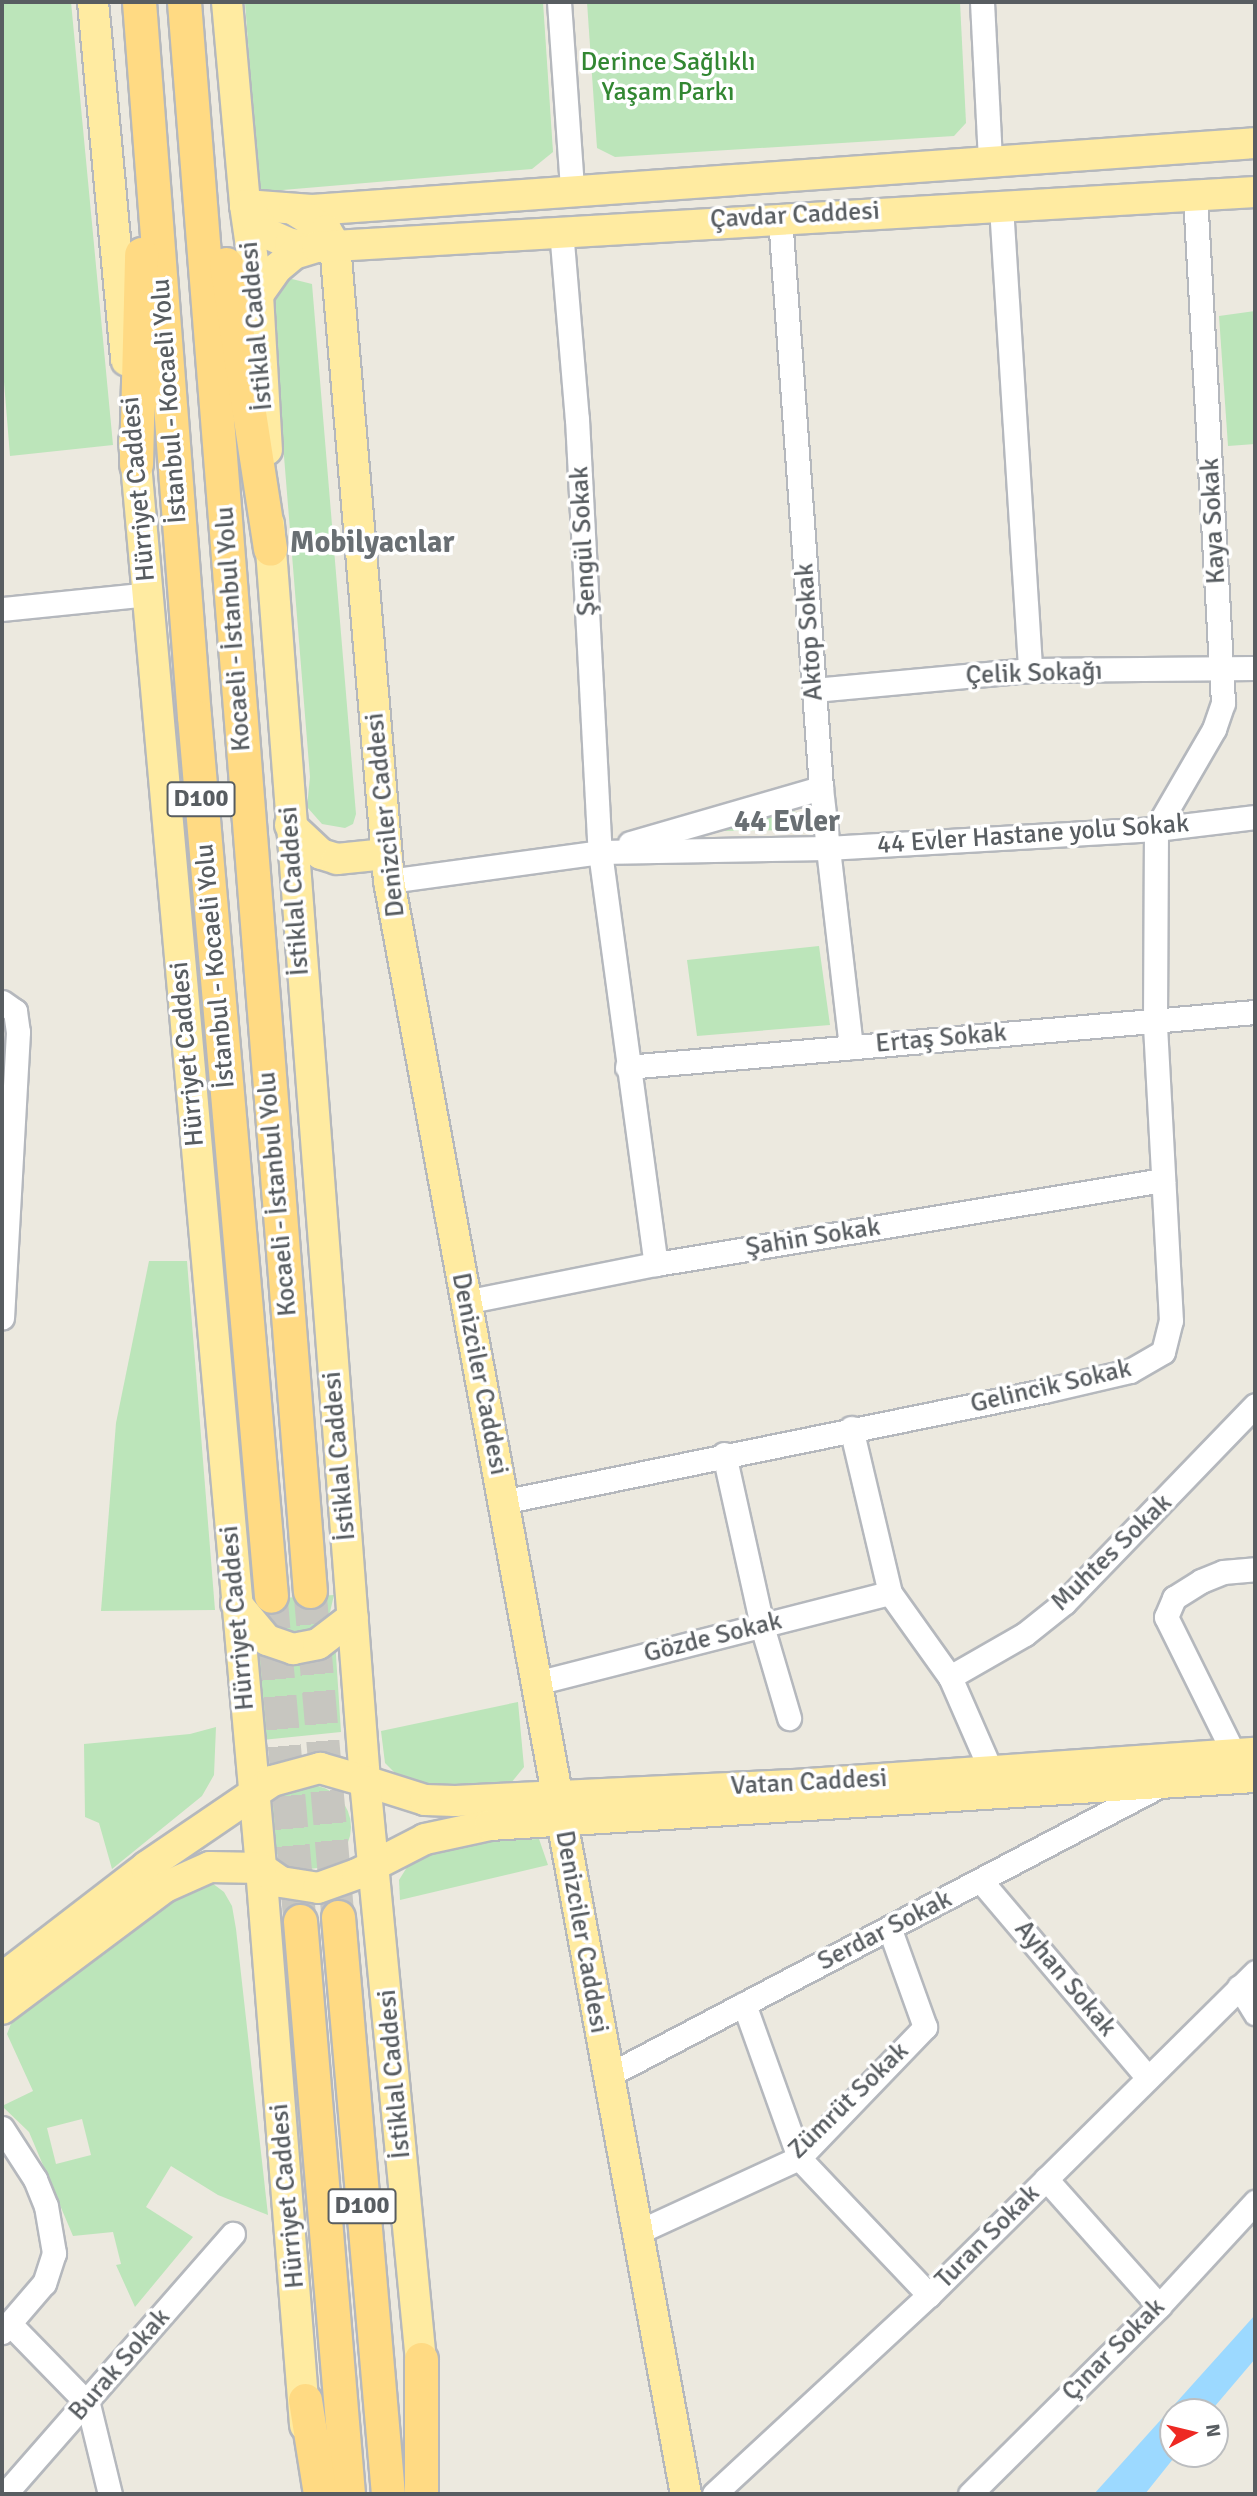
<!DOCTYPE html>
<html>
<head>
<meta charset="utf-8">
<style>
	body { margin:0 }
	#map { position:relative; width:1257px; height:2496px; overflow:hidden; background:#ece9df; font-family:Signika,sans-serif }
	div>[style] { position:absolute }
	.green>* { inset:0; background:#bce5ba }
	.round { border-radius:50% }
	.water>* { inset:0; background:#9cd9ff }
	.highway-tunnel>* { height:33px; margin-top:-16.5px; transform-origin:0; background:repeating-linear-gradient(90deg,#c7c6c0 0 33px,transparent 0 50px) }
	.roads { filter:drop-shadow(2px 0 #b5b8bd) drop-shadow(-2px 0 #b5b8bd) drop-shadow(0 2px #b5b8bd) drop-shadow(0 -2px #b5b8bd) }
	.minor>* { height:23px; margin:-11.5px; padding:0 11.5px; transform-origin:11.5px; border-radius:11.5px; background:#fff }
	.major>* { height:30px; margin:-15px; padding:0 15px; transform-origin:15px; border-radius:15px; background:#ffeba1 }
	.highway>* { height:33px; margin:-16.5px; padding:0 16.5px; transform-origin:16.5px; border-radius:16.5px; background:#ffda83 }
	span { translate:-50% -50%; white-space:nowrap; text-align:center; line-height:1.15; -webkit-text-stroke:7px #fff; paint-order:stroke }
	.shield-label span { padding:2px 5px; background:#fff; border:2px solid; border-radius:5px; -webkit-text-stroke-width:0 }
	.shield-label { font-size:24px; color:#585d61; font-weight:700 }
	.park-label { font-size:26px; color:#328732 }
	.street-label { font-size:26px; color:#585d61 }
	.quarter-label { font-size:30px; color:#696f73; font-weight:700 }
	.frame { position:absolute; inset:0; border:4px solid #585d61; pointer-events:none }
	.north { position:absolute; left:1159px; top:2398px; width:70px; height:70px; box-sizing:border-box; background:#fff; border:2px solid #bcbec0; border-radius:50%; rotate:83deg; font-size:19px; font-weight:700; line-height:28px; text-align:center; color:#585d61 }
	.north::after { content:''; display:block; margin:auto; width:24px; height:32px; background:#ee2923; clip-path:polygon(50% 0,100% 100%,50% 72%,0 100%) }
</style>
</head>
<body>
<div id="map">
	<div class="green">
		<div style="clip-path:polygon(2px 2px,71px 2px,113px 445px,10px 456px,2px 357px)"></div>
		<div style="clip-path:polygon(245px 2px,543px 2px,553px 152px,532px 169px,259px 192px)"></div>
		<div style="clip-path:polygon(587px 2px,960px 2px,966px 123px,954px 136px,615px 157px,597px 148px)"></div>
		<div style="clip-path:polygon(288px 278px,312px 284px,356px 814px,353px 824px,345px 828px,322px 824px,307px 807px,310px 777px,272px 308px,277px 284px)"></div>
		<div style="clip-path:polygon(1255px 311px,1255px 444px,1228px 446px,1219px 316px)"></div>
		<div style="clip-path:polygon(791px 810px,804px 816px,804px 823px,795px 830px,717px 831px)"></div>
		<div style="clip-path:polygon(819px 946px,830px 1025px,697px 1036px,687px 960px)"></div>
		<div style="clip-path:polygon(149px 1261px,187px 1261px,215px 1610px,101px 1611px,116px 1423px)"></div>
		<div style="clip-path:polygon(334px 1595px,330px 1612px,317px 1629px,284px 1640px,244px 1600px)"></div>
		<div style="clip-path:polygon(335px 1640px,341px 1732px,262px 1740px,251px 1648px,273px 1661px,295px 1663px)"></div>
		<div style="clip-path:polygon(518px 1702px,524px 1767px,511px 1783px,437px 1789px,401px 1779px,385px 1763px,381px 1731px)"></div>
		<div style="clip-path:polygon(216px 1727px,214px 1775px,202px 1796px,112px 1869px,99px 1823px,85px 1817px,84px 1744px,190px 1734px)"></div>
		<div class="round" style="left:267px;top:1785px;width:84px;height:84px"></div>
		<div style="clip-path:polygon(539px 1839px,548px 1865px,400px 1900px,399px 1880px,409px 1864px,430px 1852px,488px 1841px)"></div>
		<div style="clip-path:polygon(evenodd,212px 1883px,224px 1892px,232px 1906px,236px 1929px,268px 2215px,218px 2195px,171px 2166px,146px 2207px,193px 2237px,135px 2307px,116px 2265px,121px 2264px,113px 2232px,73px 2236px,29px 2132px,2px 2106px,33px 2091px,7px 2034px,14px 2016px,158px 1909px,193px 1888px,212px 1883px,82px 2119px,91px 2155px,56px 2164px,47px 2128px,82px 2119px)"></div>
	</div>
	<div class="water">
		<div style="clip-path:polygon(1255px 2315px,1255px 2359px,1210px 2412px,1173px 2412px,1173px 2454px,1177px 2454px,1145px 2494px,1094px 2494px)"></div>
	</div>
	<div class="highway-tunnel">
		<div style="left:310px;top:1591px;width:327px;rotate:85.1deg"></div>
		<div style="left:271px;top:1596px;width:326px;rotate:84.9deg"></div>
	</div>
	<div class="roads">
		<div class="minor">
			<div style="left:559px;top:2px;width:187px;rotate:86deg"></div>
			<div style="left:982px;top:2px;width:159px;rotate:87.1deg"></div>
			<div style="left:1001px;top:206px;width:465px;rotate:86.4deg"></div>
			<div style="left:780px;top:217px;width:572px;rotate:85.89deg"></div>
			<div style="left:821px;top:788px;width:261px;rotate:83.4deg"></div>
			<div style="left:561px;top:230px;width:190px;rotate:85.2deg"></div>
			<div style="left:577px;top:419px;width:434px;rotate:87deg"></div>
			<div style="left:600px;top:852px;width:416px;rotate:82.3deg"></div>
			<div style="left:2px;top:609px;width:148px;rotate:-5.8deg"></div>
			<div style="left:814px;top:690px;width:217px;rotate:-5.3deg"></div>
			<div style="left:1030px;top:670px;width:225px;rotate:-0.5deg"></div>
			<div style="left:1156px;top:829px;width:116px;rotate:-59.9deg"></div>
			<div style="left:1214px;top:729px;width:28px;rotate:-71deg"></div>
			<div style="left:1223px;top:703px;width:509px;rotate:-93.15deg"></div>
			<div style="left:630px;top:843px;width:199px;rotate:-16.1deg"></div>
			<div style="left:389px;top:881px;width:213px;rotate:-7.8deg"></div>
			<div style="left:600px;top:852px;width:227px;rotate:-1deg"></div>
			<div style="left:827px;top:848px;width:330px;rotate:-3.3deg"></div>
			<div style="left:1156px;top:829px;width:100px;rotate:-6.9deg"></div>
			<div style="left:2px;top:1002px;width:16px;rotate:35deg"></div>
			<div style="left:15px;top:1011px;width:21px;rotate:82deg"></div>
			<div style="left:18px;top:1032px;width:286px;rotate:93.2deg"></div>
			<div style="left:627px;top:1067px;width:630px;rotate:-5.01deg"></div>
			<div style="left:465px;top:1302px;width:195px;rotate:-11.3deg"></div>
			<div style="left:656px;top:1264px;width:514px;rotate:-9.41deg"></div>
			<div style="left:851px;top:1428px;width:170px;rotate:76.7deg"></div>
			<div style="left:890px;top:1593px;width:103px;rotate:54.5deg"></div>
			<div style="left:950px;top:1677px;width:103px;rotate:66.4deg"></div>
			<div style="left:724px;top:1454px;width:176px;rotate:77.5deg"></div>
			<div style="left:762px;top:1626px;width:96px;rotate:73.6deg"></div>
			<div style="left:502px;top:1502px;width:553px;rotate:-11.57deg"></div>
			<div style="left:1044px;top:1391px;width:88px;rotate:-13.1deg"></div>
			<div style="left:1130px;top:1371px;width:38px;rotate:-30deg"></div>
			<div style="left:1163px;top:1352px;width:32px;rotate:-76deg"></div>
			<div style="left:1171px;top:1321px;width:300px;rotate:-93.1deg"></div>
			<div style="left:1155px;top:1021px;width:192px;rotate:-89.7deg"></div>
			<div style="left:950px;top:1677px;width:86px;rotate:-29.8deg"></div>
			<div style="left:1025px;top:1634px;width:50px;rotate:-38.5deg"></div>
			<div style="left:1064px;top:1603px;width:275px;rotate:-46deg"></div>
			<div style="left:536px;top:1683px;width:365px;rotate:-14.3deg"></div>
			<div style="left:1234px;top:1754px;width:153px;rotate:-116.4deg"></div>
			<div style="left:1166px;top:1617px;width:21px;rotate:-67deg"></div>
			<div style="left:1174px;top:1598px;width:32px;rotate:-32deg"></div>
			<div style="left:1201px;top:1581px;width:24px;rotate:-22deg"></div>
			<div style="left:1223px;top:1572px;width:32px;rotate:-5deg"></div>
			<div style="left:981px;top:1881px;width:258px;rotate:49.7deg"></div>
			<div style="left:1239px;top:1987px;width:31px;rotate:58deg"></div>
			<div style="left:744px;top:2004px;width:164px;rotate:70.3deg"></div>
			<div style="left:799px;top:2158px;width:189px;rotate:46.5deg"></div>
			<div style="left:607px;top:2076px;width:624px;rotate:-27.72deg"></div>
			<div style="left:2px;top:2128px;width:61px;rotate:57.1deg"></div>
			<div style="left:35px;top:2179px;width:29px;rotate:68deg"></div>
			<div style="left:46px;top:2206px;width:48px;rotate:80.3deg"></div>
			<div style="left:54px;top:2253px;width:32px;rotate:108deg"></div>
			<div style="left:44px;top:2283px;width:65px;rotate:130.6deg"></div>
			<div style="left:1046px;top:2179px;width:170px;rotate:48.3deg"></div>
			<div style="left:638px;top:2232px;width:177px;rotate:-24.7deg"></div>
			<div style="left:799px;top:2158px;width:182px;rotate:-46.1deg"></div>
			<div style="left:925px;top:2027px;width:103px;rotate:-109.8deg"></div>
			<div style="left:11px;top:2325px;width:110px;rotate:45.7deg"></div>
			<div style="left:88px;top:2404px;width:93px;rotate:76.3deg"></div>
			<div style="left:5px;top:2494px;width:346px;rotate:-48.8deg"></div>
			<div style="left:714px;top:2494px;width:293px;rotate:-42.8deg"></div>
			<div style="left:929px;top:2295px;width:459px;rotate:-44.7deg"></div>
			<div style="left:970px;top:2494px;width:267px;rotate:-44.8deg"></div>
			<div style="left:1159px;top:2306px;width:142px;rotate:-47.3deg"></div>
		</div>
		<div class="major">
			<div style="left:93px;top:2px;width:360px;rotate:84.7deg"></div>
			<div style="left:227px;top:2px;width:204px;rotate:84.9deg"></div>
			<div style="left:245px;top:205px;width:91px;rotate:81.8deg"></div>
			<div style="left:258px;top:295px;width:155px;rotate:86.7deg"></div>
			<div style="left:245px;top:205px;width:67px;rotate:4.3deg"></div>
			<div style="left:312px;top:210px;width:945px;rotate:-4.06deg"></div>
			<div style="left:245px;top:205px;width:37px;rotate:52deg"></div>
			<div style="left:268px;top:234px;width:24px;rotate:24deg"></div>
			<div style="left:290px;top:244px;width:27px;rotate:6deg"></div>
			<div style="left:294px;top:210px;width:38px;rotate:32deg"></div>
			<div style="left:326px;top:230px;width:17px;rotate:59deg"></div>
			<div style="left:335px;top:245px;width:638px;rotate:85.15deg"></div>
			<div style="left:389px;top:881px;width:1640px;rotate:79.57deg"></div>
			<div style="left:258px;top:295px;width:32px;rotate:-55deg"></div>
			<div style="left:276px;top:269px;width:23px;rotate:-40deg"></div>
			<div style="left:294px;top:254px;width:24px;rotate:-17deg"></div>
			<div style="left:317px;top:247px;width:940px;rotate:-3.36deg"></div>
			<div style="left:134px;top:441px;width:1433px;rotate:84.91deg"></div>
			<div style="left:261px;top:1868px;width:559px;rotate:85.48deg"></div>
			<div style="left:269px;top:524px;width:1261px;rotate:85.63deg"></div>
			<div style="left:365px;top:1781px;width:63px;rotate:17.6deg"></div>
			<div style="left:425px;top:1800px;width:30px;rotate:2deg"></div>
			<div style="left:455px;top:1801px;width:354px;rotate:-2.7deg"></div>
			<div style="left:809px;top:1784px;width:447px;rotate:-4deg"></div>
			<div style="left:290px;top:825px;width:42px;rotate:43.1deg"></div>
			<div style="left:321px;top:854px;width:17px;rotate:17deg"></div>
			<div style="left:337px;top:859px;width:49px;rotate:-5.8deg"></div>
			<div style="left:236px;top:1603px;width:48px;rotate:50deg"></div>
			<div style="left:267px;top:1640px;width:28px;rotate:19deg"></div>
			<div style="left:293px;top:1649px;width:25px;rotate:-11deg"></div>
			<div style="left:318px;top:1644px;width:44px;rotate:-37.6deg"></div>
			<div style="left:261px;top:1868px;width:24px;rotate:35deg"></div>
			<div style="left:281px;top:1882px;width:37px;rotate:9deg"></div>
			<div style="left:318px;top:1888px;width:41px;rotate:-19.7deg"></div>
			<div style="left:357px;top:1874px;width:76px;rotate:-27.2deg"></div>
			<div style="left:425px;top:1839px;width:66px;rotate:-12.2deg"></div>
			<div style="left:490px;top:1825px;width:767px;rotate:-3.59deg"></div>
			<div style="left:2px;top:1978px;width:182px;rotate:-37.6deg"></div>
			<div style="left:146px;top:1867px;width:153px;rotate:-34.3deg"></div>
			<div style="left:272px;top:1781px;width:50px;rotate:-15.2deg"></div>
			<div style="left:320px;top:1768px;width:47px;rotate:16.1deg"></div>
			<div style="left:365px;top:1781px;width:604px;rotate:84.49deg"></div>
			<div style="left:2px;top:2009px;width:204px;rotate:-36.8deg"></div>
			<div style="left:165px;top:1887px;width:49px;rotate:-24deg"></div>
			<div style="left:210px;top:1867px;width:51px;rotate:1.1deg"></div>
		</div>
		<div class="highway">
			<div style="left:139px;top:2px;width:716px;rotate:85.6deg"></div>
			<div style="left:194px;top:716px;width:883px;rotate:85deg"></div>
			<div style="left:184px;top:2px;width:1594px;rotate:85.47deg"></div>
			<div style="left:226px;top:264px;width:288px;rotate:81.2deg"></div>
			<div style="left:136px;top:464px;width:210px;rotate:-88.6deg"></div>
			<div style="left:338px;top:1917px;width:579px;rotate:85.05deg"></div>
			<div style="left:300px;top:1921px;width:575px;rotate:85.21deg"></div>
			<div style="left:421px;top:2359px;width:135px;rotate:90deg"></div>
			<div style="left:305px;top:2400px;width:95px;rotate:80.9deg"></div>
		</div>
	</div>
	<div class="shield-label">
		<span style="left:201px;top:799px">D100</span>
		<span style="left:362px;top:2206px">D100</span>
	</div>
	<div class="park-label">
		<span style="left:668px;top:78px">Derince Sağlıklı<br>Yaşam Parkı</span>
	</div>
	<div class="street-label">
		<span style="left:795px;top:216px;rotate:-3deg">Çavdar Caddesi</span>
		<span style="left:257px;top:326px;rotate:-95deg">İstiklal Caddesi</span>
		<span style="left:170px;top:401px;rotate:-94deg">İstanbul - Kocaeli Yolu</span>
		<span style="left:139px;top:489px;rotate:-95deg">Hürriyet Caddesi</span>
		<span style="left:1214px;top:521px;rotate:-93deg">Kaya Sokak</span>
		<span style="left:584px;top:541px;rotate:-93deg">Şengül Sokak</span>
		<span style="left:234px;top:629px;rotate:-94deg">Kocaeli - İstanbul Yolu</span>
		<span style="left:810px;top:632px;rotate:-94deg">Aktop Sokak</span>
		<span style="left:1034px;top:674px;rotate:-2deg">Çelik Sokağı</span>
		<span style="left:386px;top:815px;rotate:-96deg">Denizciler Caddesi</span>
		<span style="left:1033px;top:835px;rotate:-4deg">44 Evler Hastane yolu Sokak</span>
		<span style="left:295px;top:891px;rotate:-94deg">İstiklal Caddesi</span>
		<span style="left:216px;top:966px;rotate:-95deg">İstanbul - Kocaeli Yolu</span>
		<span style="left:941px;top:1039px;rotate:-5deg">Ertaş Sokak</span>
		<span style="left:188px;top:1054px;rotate:-95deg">Hürriyet Caddesi</span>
		<span style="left:278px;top:1194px;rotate:-95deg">Kocaeli - İstanbul Yolu</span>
		<span style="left:813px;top:1238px;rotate:-9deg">Şahin Sokak</span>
		<span style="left:479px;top:1374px;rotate:79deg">Denizciler Caddesi</span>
		<span style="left:1051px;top:1387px;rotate:-13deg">Gelincik Sokak</span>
		<span style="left:340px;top:1456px;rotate:-95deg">İstiklal Caddesi</span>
		<span style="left:1112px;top:1553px;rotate:-44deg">Muhtes Sokak</span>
		<span style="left:238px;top:1618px;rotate:-95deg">Hürriyet Caddesi</span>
		<span style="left:713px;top:1638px;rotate:-14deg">Gözde Sokak</span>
		<span style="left:809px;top:1783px;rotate:-3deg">Vatan Caddesi</span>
		<span style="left:885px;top:1931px;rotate:-27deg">Serdar Sokak</span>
		<span style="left:581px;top:1932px;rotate:80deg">Denizciler Caddesi</span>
		<span style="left:1065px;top:1979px;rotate:50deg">Ayhan Sokak</span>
		<span style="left:395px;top:2074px;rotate:-95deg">İstiklal Caddesi</span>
		<span style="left:849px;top:2101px;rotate:-44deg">Zümrüt Sokak</span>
		<span style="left:288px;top:2196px;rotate:-95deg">Hürriyet Caddesi</span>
		<span style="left:988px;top:2237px;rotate:-45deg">Turan Sokak</span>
		<span style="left:1114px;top:2350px;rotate:-45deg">Çınar Sokak</span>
		<span style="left:120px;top:2365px;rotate:-49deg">Burak Sokak</span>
	</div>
	<div class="quarter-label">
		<span style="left:372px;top:543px">Mobilyacılar</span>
		<span style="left:787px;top:822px">44 Evler</span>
	</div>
	<div class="frame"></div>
	<div class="north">N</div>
</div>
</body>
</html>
